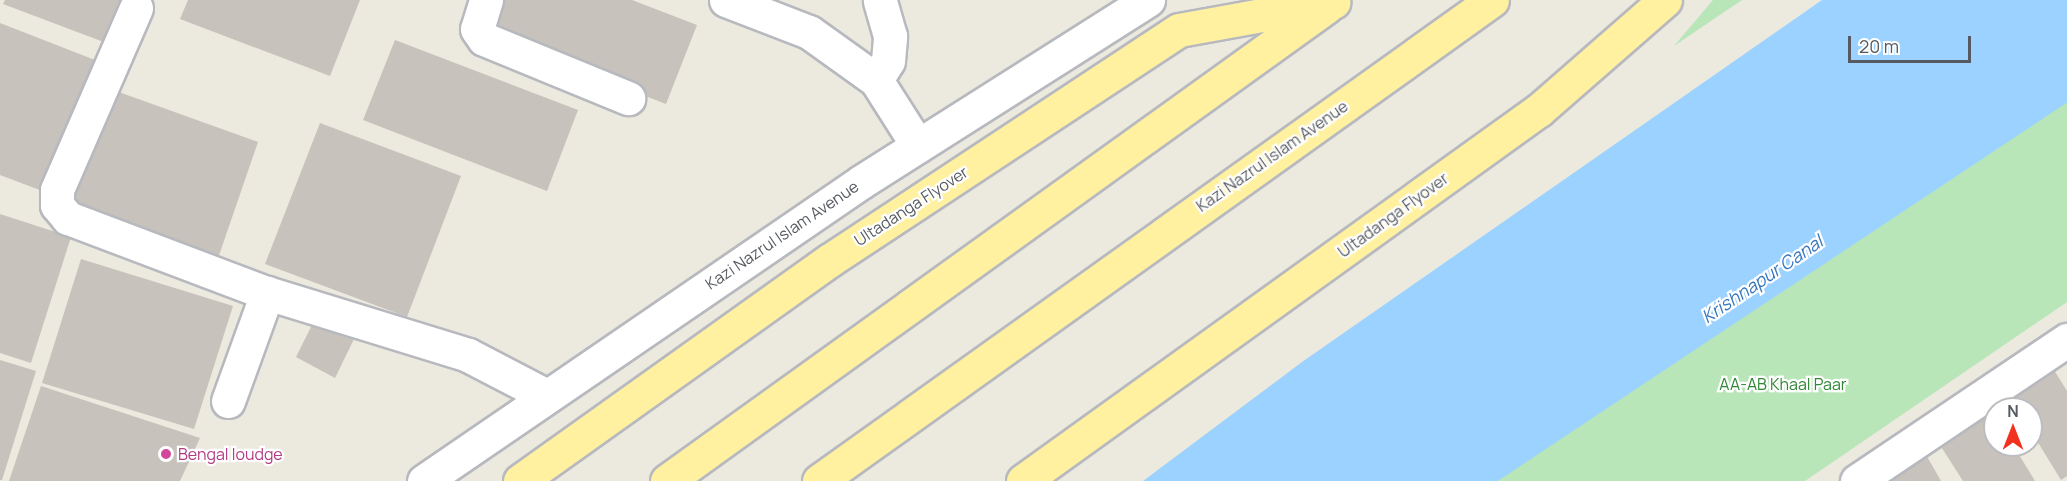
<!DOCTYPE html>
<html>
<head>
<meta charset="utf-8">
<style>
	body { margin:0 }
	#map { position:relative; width:2067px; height:481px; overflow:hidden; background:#ece9de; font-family:Manrope,sans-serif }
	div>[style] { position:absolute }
	.green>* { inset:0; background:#b8e6b9 }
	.water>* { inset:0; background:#9bd2ff }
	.canal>* { height:44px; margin:-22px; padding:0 22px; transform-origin:22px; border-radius:22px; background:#9bd2ff }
	.building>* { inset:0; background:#c7c2bb }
	.roads { filter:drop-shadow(2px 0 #b7b9bf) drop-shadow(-2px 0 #b7b9bf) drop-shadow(0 2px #b7b9bf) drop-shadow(0 -2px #b7b9bf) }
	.minor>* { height:33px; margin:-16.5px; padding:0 16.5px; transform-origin:16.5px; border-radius:16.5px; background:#fff }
	.major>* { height:33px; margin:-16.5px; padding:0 16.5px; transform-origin:16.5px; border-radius:16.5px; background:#fff1a0 }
	.dots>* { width:16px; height:16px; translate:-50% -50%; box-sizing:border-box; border:3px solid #fff; border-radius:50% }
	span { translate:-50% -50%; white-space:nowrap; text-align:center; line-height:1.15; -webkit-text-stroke:4.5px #fff; paint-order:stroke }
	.street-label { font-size:16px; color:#575b61 }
	.park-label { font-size:16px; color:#308735 }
	.hotel-label { font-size:16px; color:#b23c85 }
	.left { translate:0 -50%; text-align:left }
	.water-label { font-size:18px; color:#3777bf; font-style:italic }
	.north { position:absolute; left:1983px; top:397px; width:60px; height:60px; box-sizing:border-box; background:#fff; border:2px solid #bcbdc0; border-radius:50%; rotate:0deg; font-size:16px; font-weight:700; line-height:24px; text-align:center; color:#575b61 }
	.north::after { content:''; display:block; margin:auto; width:21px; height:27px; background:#f2311e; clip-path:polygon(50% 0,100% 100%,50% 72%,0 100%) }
	.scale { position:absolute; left:1848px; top:36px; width:123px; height:27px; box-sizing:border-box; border:3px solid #575b61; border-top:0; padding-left:8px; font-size:18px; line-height:21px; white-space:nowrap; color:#575b61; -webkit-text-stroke:4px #fff; paint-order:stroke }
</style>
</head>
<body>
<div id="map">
	<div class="green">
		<div style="clip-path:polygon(1713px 0,1742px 0,1674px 46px)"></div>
		<div style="clip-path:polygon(2067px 80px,2067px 302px,1805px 481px,1475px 481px)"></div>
	</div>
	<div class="water">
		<div style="clip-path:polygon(1822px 0,2067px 0,2067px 70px,1439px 481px,1143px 481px,1302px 362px)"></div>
	</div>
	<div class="canal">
		<div style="left:1458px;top:481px;width:731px;rotate:-33.62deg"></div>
	</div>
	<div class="building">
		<div style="clip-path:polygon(5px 0,126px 0,109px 44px,3px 4px)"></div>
		<div style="clip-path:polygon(188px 0,360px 0,330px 76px,180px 19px)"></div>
		<div style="clip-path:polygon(494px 0,632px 0,697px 25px,666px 104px,481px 33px)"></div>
		<div style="clip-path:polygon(0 23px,95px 60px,45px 192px,0 175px)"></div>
		<div style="clip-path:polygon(395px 40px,578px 110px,547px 191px,363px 120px)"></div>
		<div style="clip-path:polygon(116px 91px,258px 142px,216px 264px,68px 207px)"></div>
		<div style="clip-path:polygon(320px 123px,461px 176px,407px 317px,265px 264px)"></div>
		<div style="clip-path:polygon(0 214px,71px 237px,31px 363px,0 353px)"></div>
		<div style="clip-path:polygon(81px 259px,233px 306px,194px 429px,42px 383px)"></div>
		<div style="clip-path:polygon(315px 319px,354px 339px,335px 378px,296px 357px)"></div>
		<div style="clip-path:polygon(0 360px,36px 371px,2px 480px,0 480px)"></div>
		<div style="clip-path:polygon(2054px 370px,2067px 391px,2067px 476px,2061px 480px,2031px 431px,2031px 409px,2018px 409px,2010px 397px)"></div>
		<div style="clip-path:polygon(41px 386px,200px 438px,180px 481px,9px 481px)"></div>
		<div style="clip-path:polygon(1990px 409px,1995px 417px,1995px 445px,2013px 445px,2035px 481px,1963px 481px,1938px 442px)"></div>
		<div style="clip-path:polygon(1925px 453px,1941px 481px,1877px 481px)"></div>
	</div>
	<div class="roads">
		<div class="minor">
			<div style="left:486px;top:0;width:30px;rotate:107deg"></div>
			<div style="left:477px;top:29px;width:12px;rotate:55deg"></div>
			<div style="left:484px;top:39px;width:156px;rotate:22.3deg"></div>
			<div style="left:726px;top:0;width:89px;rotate:21.1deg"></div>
			<div style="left:809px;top:32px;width:82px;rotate:35.6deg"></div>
			<div style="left:876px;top:80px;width:78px;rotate:57.5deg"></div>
			<div style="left:136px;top:8px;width:198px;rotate:113.5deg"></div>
			<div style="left:57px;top:190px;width:15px;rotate:90deg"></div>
			<div style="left:57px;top:205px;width:17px;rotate:50deg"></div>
			<div style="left:68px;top:218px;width:213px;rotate:20.7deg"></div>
			<div style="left:267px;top:293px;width:210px;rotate:17.1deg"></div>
			<div style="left:468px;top:355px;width:87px;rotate:27.5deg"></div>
			<div style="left:876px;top:80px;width:22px;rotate:-58deg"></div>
			<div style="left:888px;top:61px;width:25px;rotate:-85deg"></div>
			<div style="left:890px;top:36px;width:37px;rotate:-106deg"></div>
			<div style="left:228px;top:401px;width:115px;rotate:-70.1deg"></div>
			<div style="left:424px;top:481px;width:529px;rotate:-34.38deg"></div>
			<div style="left:861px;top:182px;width:340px;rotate:-32.4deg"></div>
			<div style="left:1857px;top:481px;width:253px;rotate:-33.9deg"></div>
		</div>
		<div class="major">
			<div style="left:520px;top:481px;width:381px;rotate:-35.5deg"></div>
			<div style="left:830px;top:260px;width:418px;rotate:-33.4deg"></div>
			<div style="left:1179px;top:30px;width:157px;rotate:-10.3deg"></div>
			<div style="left:667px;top:481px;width:812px;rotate:-35.73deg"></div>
			<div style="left:819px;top:481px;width:827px;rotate:-35.55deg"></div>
			<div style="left:1023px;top:481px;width:636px;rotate:-35.72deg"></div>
			<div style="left:1539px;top:110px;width:167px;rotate:-41.1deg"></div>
		</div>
	</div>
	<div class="dots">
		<div style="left:166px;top:454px;background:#d1479c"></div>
	</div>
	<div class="street-label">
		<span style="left:1272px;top:156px;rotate:-35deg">Kazi Nazrul Islam Avenue</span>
		<span style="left:911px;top:206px;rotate:-33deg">Ultadanga Flyover</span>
		<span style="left:1393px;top:215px;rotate:-36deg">Ultadanga Flyover</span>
		<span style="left:782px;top:235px;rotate:-34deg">Kazi Nazrul Islam Avenue</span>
	</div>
	<div class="park-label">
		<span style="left:1783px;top:384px">AA-AB Khaal Paar</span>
	</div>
	<div class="hotel-label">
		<span class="left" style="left:178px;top:454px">Bengal loudge</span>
	</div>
	<div class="water-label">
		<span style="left:1762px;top:279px;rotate:-34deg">Krishnapur Canal</span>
	</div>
	<div class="north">N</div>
	<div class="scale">20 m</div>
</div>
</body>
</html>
